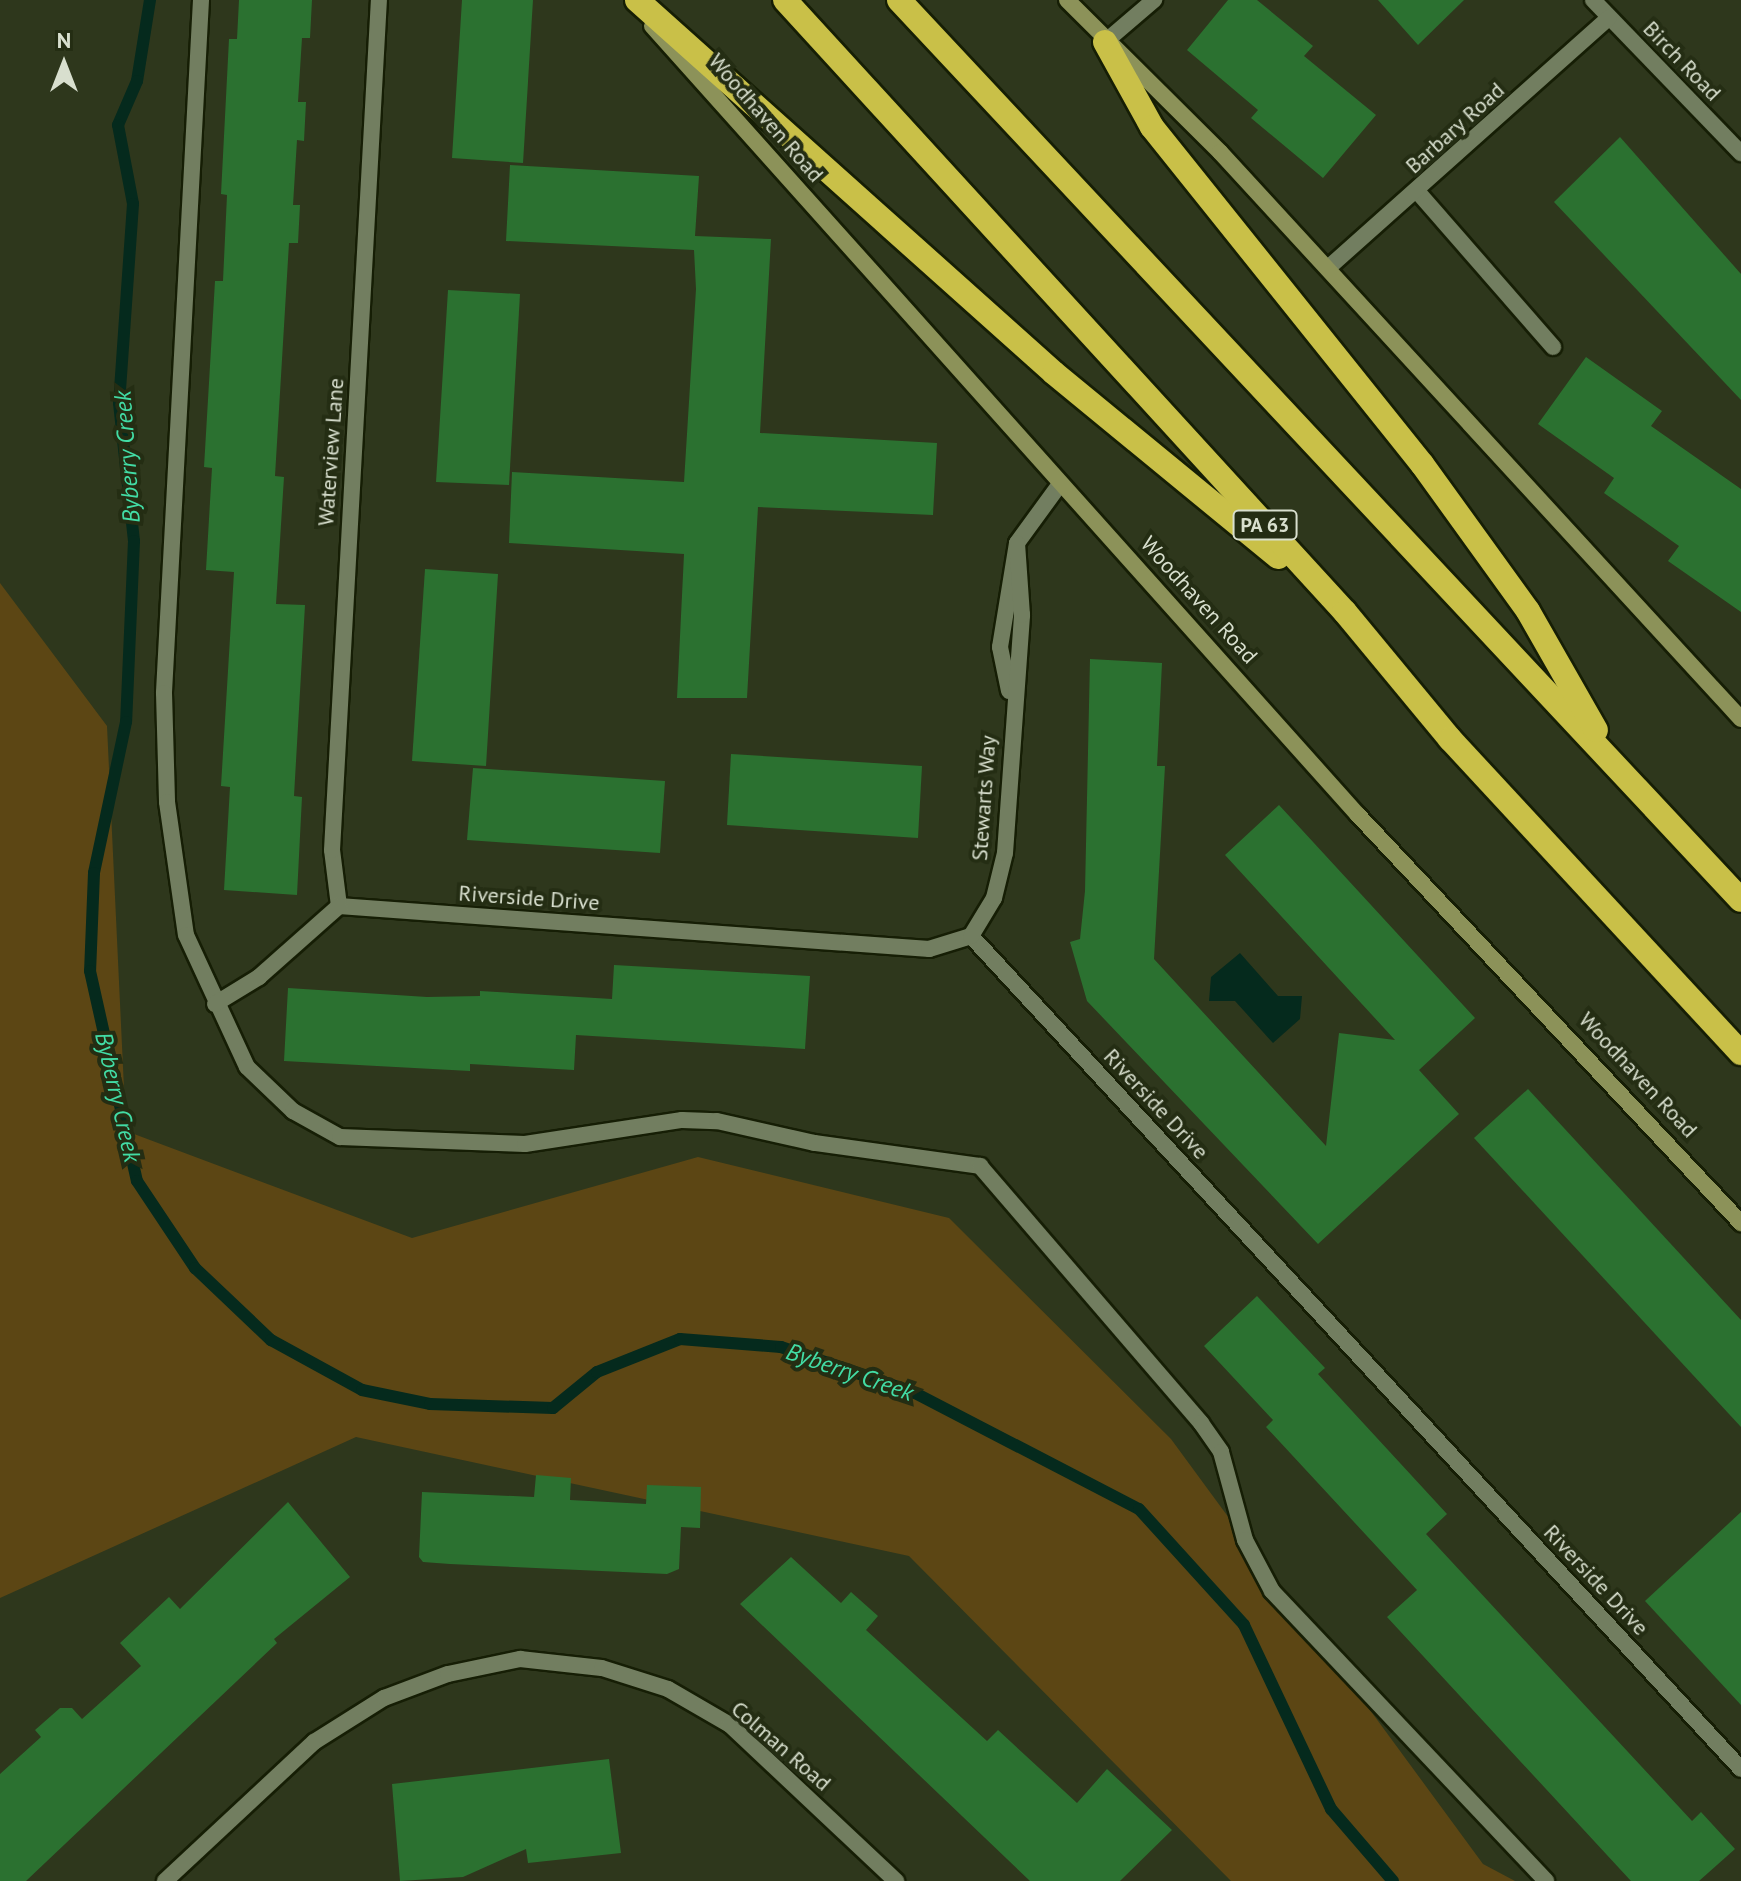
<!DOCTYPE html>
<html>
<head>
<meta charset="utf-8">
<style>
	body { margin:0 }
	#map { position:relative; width:1741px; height:1881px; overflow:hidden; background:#2e371c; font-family:"PT Sans",sans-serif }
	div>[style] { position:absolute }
	.green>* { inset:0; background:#5c4614 }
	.water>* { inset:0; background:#052a1d }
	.stream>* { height:12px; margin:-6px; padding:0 6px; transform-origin:6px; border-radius:6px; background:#052a1d }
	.building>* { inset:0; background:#2b7130 }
	.roads { filter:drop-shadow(2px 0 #161e05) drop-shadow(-2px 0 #161e05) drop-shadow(0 2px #161e05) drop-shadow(0 -2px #161e05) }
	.service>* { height:16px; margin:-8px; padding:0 8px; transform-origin:8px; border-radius:8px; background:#727e60 }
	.minor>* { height:16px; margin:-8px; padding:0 8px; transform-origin:8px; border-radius:8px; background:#727e60 }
	.secondary>* { height:16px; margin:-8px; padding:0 8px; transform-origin:8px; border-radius:8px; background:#8c9259 }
	.motorway>* { height:24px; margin:-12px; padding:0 12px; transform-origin:12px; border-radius:12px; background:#c9c048 }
	span { translate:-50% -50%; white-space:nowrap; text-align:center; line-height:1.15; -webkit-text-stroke:8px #242d13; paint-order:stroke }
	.shield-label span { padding:2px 6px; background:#242d13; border:2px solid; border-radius:6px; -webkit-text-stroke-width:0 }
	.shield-label { font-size:20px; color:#d8dfce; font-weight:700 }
	.street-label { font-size:22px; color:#d8dfce }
	.water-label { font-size:24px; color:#42dca5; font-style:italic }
	.north { position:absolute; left:24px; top:24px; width:80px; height:80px; -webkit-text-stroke:6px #242d13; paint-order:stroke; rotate:0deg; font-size:22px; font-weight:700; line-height:32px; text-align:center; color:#d8dfce }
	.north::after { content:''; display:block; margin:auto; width:28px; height:36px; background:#d8dfce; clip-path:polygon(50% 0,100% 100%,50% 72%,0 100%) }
</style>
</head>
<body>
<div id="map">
	<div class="green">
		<div style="clip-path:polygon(0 583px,107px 726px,126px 1131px,412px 1238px,698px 1157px,949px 1218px,1171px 1439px,1483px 1864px,1515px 1881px,1231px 1881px,909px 1556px,356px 1437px,0 1598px)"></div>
	</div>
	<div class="water">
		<div style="clip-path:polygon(1240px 953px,1278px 996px,1302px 996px,1300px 1019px,1273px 1043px,1235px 1001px,1209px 1001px,1211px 977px)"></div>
	</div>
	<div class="stream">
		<div style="left:150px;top:0;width:82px;rotate:99.1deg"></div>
		<div style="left:137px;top:81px;width:48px;rotate:113.4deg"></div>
		<div style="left:118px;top:125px;width:80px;rotate:79.2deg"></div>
		<div style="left:133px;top:204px;width:199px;rotate:94deg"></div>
		<div style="left:119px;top:403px;width:139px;rotate:83.8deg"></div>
		<div style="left:134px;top:541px;width:181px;rotate:92.5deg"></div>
		<div style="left:126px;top:722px;width:154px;rotate:102deg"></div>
		<div style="left:94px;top:873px;width:98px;rotate:92.3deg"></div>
		<div style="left:90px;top:971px;width:215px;rotate:77.4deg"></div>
		<div style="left:137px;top:1181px;width:105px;rotate:56.3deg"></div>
		<div style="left:195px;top:1268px;width:105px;rotate:43.5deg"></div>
		<div style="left:271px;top:1340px;width:104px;rotate:28.8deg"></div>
		<div style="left:362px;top:1390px;width:69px;rotate:11.6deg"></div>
		<div style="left:430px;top:1404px;width:123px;rotate:1.9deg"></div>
		<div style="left:553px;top:1408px;width:57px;rotate:-39.3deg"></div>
		<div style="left:597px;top:1372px;width:89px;rotate:-21.7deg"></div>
		<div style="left:680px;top:1339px;width:101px;rotate:4.5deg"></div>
		<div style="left:781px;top:1347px;width:142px;rotate:18.9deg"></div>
		<div style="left:915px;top:1393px;width:252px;rotate:27.4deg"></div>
		<div style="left:1139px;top:1509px;width:156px;rotate:47.8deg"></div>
		<div style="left:1244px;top:1625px;width:204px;rotate:64.7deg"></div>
		<div style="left:1331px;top:1809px;width:95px;rotate:49.3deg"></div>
	</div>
	<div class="building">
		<div style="clip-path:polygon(239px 0,312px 0,310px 38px,302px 38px,298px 102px,306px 102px,304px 141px,297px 140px,293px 205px,300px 205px,298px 243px,289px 243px,275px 476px,284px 477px,276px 604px,305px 605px,294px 796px,302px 797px,297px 895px,224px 890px,230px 787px,221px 786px,234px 572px,206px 570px,212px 468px,204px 467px,215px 281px,223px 281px,227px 195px,221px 194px,229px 39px,237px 39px)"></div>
		<div style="clip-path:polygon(462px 0,533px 0,523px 163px,452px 158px)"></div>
		<div style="clip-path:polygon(1228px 0,1257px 0,1313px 46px,1304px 56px,1376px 115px,1323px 178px,1251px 118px,1258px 110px,1187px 50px)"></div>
		<div style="clip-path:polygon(1378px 0,1464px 0,1418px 45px)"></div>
		<div style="clip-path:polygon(1620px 137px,1741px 274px,1741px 400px,1554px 202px)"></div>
		<div style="clip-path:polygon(510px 165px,699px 176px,695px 236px,771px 239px,760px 433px,937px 443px,933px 515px,758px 507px,747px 698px,677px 698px,684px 554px,509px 543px,512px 472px,684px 482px,696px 289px,694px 250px,506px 241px)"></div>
		<div style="clip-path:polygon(448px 290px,520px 294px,509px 485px,436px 482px)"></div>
		<div style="clip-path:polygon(1586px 357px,1662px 411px,1651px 426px,1741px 489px,1741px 612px,1668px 561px,1679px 546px,1604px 493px,1614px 478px,1538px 424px)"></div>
		<div style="clip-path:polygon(425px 569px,498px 574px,486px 766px,412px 761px)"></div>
		<div style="clip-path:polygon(1090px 659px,1162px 663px,1157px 766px,1165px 766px,1154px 959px,1326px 1146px,1339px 1033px,1395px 1040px,1225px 855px,1279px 805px,1475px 1018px,1419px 1070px,1459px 1114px,1318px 1244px,1087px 1001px,1070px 942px,1080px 939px,1085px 891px)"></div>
		<div style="clip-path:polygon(731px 754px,922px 766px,918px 838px,727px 825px)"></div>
		<div style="clip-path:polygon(473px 768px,665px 781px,660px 853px,467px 840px)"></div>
		<div style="clip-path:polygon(614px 965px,810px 976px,805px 1049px,576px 1035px,574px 1070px,470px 1064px,470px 1071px,284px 1061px,288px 988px,427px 997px,480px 996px,480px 991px,612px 999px)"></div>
		<div style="clip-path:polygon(1528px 1089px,1741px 1320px,1741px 1427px,1474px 1138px)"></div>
		<div style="clip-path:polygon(1257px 1296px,1325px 1368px,1318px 1374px,1447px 1514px,1426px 1534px,1692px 1821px,1701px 1812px,1735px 1849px,1699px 1881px,1631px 1881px,1387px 1617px,1417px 1590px,1266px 1427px,1273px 1420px,1204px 1346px)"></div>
		<div style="clip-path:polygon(536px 1475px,571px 1478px,570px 1500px,646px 1504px,647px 1485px,701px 1487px,700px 1528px,681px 1527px,679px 1569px,667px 1574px,450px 1564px,423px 1562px,419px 1557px,422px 1492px,534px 1497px)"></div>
		<div style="clip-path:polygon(288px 1502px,350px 1577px,274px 1639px,277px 1643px,26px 1881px,0 1881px,0 1774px,41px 1737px,35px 1730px,60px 1708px,72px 1708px,82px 1719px,141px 1666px,120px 1643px,169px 1597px,180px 1609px)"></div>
		<div style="clip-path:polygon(1741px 1512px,1741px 1705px,1645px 1601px)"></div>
		<div style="clip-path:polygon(791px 1557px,841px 1603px,851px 1592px,878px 1616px,866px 1630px,987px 1741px,998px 1730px,1077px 1803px,1107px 1769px,1172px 1830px,1120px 1881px,1030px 1881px,740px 1604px)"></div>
		<div style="clip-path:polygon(609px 1759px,621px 1853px,528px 1863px,526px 1849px,463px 1877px,400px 1881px,392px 1784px)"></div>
	</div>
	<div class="roads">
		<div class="service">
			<div style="left:1105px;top:42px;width:65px;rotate:-40.6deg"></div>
			<div style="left:1417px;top:191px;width:207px;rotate:48.9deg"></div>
		</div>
		<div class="minor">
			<div style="left:201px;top:0;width:694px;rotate:93.06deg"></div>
			<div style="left:164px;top:693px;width:109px;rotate:88.4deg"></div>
			<div style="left:167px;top:802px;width:134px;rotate:81.9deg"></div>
			<div style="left:186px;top:935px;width:145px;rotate:65.2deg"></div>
			<div style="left:247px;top:1067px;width:64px;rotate:43.7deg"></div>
			<div style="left:293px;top:1111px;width:54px;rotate:29deg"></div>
			<div style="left:340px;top:1137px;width:185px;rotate:2.2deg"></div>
			<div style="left:525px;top:1144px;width:159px;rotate:-8.7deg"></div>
			<div style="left:682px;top:1120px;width:35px;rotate:2deg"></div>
			<div style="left:717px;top:1121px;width:100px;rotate:12.7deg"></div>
			<div style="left:815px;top:1143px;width:167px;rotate:7.9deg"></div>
			<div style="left:980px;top:1166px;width:339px;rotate:49.3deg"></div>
			<div style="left:1201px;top:1423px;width:35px;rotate:55deg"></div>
			<div style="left:1221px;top:1452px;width:91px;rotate:74.7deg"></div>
			<div style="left:1245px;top:1540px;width:58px;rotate:62.1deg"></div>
			<div style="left:1272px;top:1591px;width:399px;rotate:46.6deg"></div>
			<div style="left:1593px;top:0;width:213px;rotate:46deg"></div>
			<div style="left:1328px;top:268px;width:376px;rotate:-41.7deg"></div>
			<div style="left:1009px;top:691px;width:45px;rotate:-101.6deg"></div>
			<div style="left:1000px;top:647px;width:105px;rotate:-80.7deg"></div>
			<div style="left:1017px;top:543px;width:73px;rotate:-53.9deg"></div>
			<div style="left:339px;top:906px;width:592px;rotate:4.17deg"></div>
			<div style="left:929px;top:949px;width:44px;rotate:-17.2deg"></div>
			<div style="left:971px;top:936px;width:1134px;rotate:47.25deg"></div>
			<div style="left:339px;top:906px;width:56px;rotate:-97.1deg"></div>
			<div style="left:332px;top:850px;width:851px;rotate:-86.84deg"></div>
			<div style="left:971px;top:936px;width:44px;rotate:-58.8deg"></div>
			<div style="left:994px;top:898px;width:46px;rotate:-76.3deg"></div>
			<div style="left:1005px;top:853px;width:239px;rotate:-85.9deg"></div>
			<div style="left:1022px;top:615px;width:72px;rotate:-94deg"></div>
			<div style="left:215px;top:1004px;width:52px;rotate:-31.5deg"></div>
			<div style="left:259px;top:977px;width:107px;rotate:-41.6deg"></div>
			<div style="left:165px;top:1881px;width:204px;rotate:-43deg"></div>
			<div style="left:314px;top:1742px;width:83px;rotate:-32.2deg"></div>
			<div style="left:384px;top:1698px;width:68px;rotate:-20.6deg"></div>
			<div style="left:448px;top:1674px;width:74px;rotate:-11.8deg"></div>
			<div style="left:520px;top:1659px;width:82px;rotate:6.3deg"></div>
			<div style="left:602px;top:1668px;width:69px;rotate:17.7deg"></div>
			<div style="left:668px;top:1689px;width:72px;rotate:30.1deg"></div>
			<div style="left:730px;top:1725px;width:228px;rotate:43.2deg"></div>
		</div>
		<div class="secondary">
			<div style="left:1067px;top:0;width:216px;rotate:44.8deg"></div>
			<div style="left:1220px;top:152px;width:770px;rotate:47.42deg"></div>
			<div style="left:652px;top:26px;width:1059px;rotate:48.18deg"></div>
			<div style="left:1358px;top:815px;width:560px;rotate:46.81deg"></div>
		</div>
		<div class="motorway">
			<div style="left:637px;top:0;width:559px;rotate:41.81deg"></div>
			<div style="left:1054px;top:373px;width:290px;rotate:39.4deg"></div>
			<div style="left:785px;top:0;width:830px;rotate:47.54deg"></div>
			<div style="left:1345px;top:612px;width:165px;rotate:50.4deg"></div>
			<div style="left:1450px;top:739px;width:428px;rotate:47.2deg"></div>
			<div style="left:899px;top:0;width:1232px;rotate:46.91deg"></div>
			<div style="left:1105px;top:42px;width:97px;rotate:61.1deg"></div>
			<div style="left:1152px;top:127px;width:432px;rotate:51.3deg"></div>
			<div style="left:1422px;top:464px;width:181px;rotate:54.2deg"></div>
			<div style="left:1528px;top:611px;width:137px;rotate:60.3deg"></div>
		</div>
	</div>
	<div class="shield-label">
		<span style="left:1265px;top:525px">PA 63</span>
	</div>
	<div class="street-label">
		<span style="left:1682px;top:61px;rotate:46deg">Birch Road</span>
		<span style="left:766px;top:118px;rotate:49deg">Woodhaven Road</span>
		<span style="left:1455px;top:128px;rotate:-42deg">Barbary Road</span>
		<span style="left:331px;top:452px;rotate:-86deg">Waterview Lane</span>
		<span style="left:1199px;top:600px;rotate:48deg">Woodhaven Road</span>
		<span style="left:984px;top:798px;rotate:-86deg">Stewarts Way</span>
		<span style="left:529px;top:898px;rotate:4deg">Riverside Drive</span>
		<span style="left:1638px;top:1075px;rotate:47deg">Woodhaven Road</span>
		<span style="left:1156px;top:1104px;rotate:47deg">Riverside Drive</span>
		<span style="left:1596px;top:1580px;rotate:47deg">Riverside Drive</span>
		<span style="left:781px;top:1746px;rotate:41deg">Colman Road</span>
	</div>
	<div class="water-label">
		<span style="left:127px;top:457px;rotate:-94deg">Byberry Creek</span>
		<span style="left:118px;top:1097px;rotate:77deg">Byberry Creek</span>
		<span style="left:850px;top:1372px;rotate:19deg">Byberry Creek</span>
	</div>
	<div class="north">N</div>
</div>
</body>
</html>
